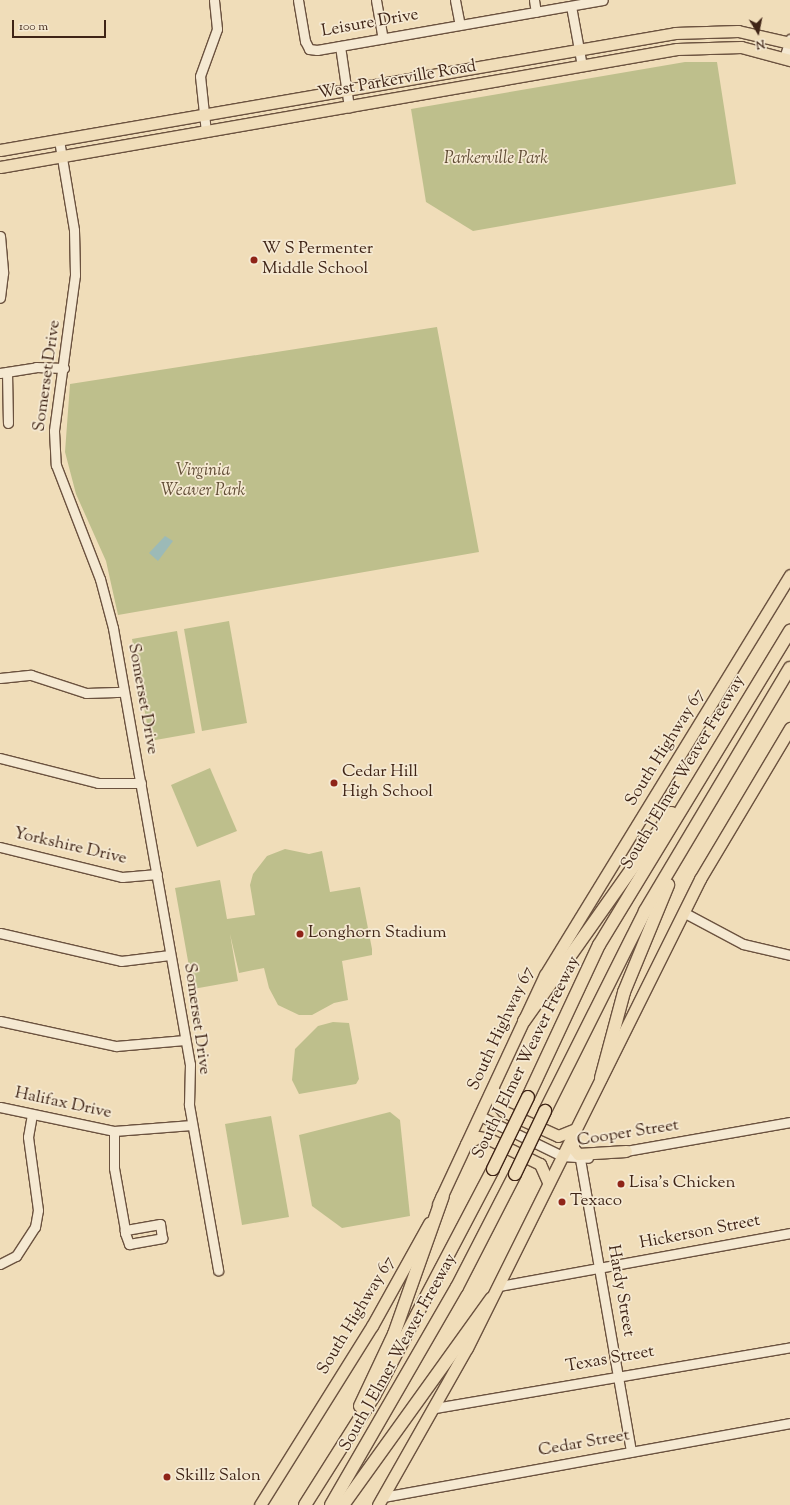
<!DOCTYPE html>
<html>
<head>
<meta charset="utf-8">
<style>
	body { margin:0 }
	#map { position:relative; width:790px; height:1505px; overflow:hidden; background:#f0ddb9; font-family:"Sorts Mill Goudy",serif }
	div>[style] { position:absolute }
	.green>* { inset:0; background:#bebf8c }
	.water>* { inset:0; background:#9cbab7 }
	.roads { filter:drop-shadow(1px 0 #6b523f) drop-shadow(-1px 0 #6b523f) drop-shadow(0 1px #6b523f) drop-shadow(0 -1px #6b523f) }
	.minor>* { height:9px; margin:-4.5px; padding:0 4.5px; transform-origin:4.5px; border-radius:4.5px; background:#f5e9d2 }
	.major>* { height:11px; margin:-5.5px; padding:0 5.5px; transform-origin:5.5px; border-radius:5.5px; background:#f0ddb9 }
	.highway>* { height:12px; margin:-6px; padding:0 6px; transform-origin:6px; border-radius:6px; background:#f0ddb9 }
	.bridges { filter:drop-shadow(1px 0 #3f2416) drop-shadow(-1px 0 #3f2416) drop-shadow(0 1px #3f2416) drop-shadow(0 -1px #3f2416) }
	.highway-bridge>* { height:12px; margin:-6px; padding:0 6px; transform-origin:6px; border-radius:6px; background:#f0ddb9 }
	.dots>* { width:11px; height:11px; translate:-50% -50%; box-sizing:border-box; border:2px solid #f5e9d2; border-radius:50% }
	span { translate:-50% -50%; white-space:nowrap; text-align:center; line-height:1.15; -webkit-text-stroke:3.5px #f5e9d2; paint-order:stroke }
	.street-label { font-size:17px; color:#3f2416 }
	.park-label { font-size:17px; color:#5f4b34; font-style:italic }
	.poi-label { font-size:17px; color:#3f2416 }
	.left { translate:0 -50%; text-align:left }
	.north { position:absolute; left:738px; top:12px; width:40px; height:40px; -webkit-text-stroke:3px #f5e9d2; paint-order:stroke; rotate:170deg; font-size:11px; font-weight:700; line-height:16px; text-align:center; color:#3f2416 }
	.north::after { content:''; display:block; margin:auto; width:14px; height:18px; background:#3f2416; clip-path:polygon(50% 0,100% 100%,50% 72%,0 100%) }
	.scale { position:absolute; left:12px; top:20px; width:94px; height:18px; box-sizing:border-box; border:2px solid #3f2416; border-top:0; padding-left:5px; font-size:12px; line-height:14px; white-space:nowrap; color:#3f2416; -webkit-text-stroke:3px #f5e9d2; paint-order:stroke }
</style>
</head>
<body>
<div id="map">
	<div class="green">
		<div style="clip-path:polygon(685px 62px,717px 62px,736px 184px,473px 231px,426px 202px,411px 109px)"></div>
		<div style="clip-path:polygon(437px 327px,479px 552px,118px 615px,106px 561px,76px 494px,65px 452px,70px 384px)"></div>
		<div style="clip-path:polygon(229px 621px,247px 723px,202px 731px,184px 629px)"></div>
		<div style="clip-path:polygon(177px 631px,195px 733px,150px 741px,132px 639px)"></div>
		<div style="clip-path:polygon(210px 768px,237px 831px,197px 847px,171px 785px)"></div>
		<div style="clip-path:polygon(285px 849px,309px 854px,322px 851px,330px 892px,360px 887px,372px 949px,372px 955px,342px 961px,348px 1000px,334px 1003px,312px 1015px,299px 1015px,278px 1005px,269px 988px,264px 968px,239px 973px,230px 934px,238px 981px,193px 989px,175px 888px,220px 880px,227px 919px,255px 915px,250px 885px,253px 874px,267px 856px)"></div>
		<div style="clip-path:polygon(333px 1022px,349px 1023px,359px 1079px,356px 1084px,299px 1094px,292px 1080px,295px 1049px,318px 1026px)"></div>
		<div style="clip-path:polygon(390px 1112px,400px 1120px,410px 1216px,342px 1228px,312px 1206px,299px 1135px)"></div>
		<div style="clip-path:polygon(271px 1116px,289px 1217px,242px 1225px,225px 1124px)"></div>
	</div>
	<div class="water">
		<div style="clip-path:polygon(165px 536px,173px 541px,158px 561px,149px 553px)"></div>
	</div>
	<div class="roads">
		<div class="minor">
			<div style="left:298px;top:0;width:42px;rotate:80.3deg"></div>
			<div style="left:305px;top:41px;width:9px;rotate:63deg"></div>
			<div style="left:309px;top:49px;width:8px;rotate:7deg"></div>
			<div style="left:317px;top:50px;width:290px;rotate:-9.9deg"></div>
			<div style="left:376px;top:0;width:39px;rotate:80deg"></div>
			<div style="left:455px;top:0;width:25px;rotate:79deg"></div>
			<div style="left:534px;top:0;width:12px;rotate:81deg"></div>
			<div style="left:571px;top:6px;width:61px;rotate:79.6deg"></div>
			<div style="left:340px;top:46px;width:62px;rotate:81.6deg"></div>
			<div style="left:784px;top:58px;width:20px;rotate:-72deg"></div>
			<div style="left:206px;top:132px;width:56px;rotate:-96.1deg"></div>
			<div style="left:200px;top:76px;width:50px;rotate:-70.1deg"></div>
			<div style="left:217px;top:29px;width:29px;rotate:-96deg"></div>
			<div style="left:59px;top:140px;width:91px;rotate:80.5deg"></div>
			<div style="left:74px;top:230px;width:45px;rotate:88.7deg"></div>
			<div style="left:75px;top:275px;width:157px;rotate:97.7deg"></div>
			<div style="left:54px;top:431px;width:34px;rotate:87deg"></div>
			<div style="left:56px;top:465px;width:122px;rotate:68.9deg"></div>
			<div style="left:100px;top:579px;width:51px;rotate:75.1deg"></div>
			<div style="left:113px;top:628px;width:443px;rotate:80deg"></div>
			<div style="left:190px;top:1064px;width:41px;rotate:91.4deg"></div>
			<div style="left:189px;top:1105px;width:168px;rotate:80deg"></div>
			<div style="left:0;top:236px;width:37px;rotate:85deg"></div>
			<div style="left:3px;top:273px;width:25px;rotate:97deg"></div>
			<div style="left:7px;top:372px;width:51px;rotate:88.9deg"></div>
			<div style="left:0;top:373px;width:36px;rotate:-9deg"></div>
			<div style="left:36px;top:367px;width:28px;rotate:2deg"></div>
			<div style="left:0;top:678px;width:31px;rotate:-6deg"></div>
			<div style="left:31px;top:675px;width:58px;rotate:18.1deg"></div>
			<div style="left:86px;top:693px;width:38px;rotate:-2deg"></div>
			<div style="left:0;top:758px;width:101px;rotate:14.3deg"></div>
			<div style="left:98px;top:783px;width:43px"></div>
			<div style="left:0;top:847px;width:126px;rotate:13.8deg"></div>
			<div style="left:122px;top:877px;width:35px;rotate:-5deg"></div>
			<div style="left:683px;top:912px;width:68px;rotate:28.1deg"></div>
			<div style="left:743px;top:944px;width:48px;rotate:13.2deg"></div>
			<div style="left:0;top:933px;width:124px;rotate:13deg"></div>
			<div style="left:121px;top:961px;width:49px;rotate:-7deg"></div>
			<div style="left:0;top:1021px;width:119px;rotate:12.2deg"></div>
			<div style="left:116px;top:1046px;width:69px;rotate:-5deg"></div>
			<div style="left:0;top:1107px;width:116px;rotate:11.9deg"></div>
			<div style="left:114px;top:1131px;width:78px;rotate:-4.4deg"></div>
			<div style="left:480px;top:1116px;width:91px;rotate:26deg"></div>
			<div style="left:562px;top:1156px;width:26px;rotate:4deg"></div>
			<div style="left:114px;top:1131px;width:37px;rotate:90deg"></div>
			<div style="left:114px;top:1168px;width:63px;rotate:79.9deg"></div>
			<div style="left:125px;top:1230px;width:3px;rotate:90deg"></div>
			<div style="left:125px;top:1233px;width:12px;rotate:70deg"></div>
			<div style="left:129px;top:1244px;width:34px;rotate:-10deg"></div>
			<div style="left:162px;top:1238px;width:14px;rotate:-98deg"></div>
			<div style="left:160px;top:1224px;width:36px;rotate:170deg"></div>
			<div style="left:620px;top:1152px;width:173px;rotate:-10deg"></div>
			<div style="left:580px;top:1159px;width:297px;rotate:80.1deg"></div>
			<div style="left:0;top:1264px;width:18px;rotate:-27deg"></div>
			<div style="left:16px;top:1256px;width:35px;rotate:-57deg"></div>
			<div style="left:35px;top:1227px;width:17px;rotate:-80deg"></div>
			<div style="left:38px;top:1210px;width:74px;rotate:-97.8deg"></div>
			<div style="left:28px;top:1137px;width:23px;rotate:-80deg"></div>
			<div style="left:499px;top:1286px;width:296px;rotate:-10.3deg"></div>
			<div style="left:435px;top:1408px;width:360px;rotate:-9.7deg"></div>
			<div style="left:383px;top:1497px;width:414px;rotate:-10.3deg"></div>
		</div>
		<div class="major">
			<div style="left:0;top:150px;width:685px;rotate:-9.83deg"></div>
			<div style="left:675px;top:33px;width:63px;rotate:-1.8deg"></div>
			<div style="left:738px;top:31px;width:53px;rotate:13deg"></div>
			<div style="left:0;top:167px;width:687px;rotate:-9.89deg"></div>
			<div style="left:677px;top:49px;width:64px;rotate:-1.8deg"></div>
			<div style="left:741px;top:47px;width:51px;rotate:14.9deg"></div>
			<div style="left:493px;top:1089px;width:16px;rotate:75deg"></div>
			<div style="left:497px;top:1104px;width:9px;rotate:49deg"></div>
			<div style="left:503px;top:1111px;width:60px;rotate:24.4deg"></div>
			<div style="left:558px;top:1136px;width:18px;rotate:-22deg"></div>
			<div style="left:573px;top:1135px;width:13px;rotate:90deg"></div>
			<div style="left:573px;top:1148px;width:8px;rotate:50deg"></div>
			<div style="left:578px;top:1154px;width:48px;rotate:-3.6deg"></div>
			<div style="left:466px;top:1144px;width:14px;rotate:-30deg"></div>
			<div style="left:478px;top:1137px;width:11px;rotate:10deg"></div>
			<div style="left:489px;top:1139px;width:57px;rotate:26.1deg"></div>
			<div style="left:540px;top:1164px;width:20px;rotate:66deg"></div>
			<div style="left:438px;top:1204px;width:253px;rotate:-65deg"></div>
			<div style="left:545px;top:975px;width:469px;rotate:-58.5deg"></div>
			<div style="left:260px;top:1505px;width:211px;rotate:-58deg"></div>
			<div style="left:372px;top:1326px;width:118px;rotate:-61deg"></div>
			<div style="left:378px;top:1505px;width:180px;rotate:-60.5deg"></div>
			<div style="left:467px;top:1348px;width:524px;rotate:-63.58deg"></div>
			<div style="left:700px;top:879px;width:176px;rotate:-59.2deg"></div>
		</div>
		<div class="highway">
			<div style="left:524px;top:1021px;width:255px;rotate:-54.7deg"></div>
			<div style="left:601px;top:1078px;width:89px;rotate:-75deg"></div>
			<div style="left:624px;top:992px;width:116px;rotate:-67.6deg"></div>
			<div style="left:528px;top:1097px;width:168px;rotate:-65deg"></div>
			<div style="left:599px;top:945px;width:368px;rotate:-58.7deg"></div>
			<div style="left:545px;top:1111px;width:224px;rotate:-63.4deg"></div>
			<div style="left:645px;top:911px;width:283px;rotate:-59.2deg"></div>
			<div style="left:360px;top:1406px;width:80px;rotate:-64.7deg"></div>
			<div style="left:394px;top:1334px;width:146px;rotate:-70.5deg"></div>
			<div style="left:305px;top:1505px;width:129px;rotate:-57.7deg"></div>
			<div style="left:374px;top:1396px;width:256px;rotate:-62.3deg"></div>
			<div style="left:331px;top:1505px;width:252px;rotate:-60deg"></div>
			<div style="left:457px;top:1287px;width:127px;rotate:-62.8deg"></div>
			<div style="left:343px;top:1505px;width:254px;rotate:-54.3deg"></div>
		</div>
	</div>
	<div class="bridges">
		<div class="highway-bridge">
			<div style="left:493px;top:1169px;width:80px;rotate:-64.1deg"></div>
			<div style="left:515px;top:1174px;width:70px;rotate:-64.5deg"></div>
		</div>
	</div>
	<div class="dots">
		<div style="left:254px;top:260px;background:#8f2418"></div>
		<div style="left:334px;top:783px;background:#8f2418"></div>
		<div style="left:300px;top:934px;background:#8f2418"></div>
		<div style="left:621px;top:1184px;background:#8f2418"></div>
		<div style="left:562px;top:1202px;background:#8f2418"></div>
		<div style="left:167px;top:1477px;background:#8f2418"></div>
	</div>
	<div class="street-label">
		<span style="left:370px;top:24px;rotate:-10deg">Leisure Drive</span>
		<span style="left:397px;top:81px;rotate:-10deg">West Parkerville Road</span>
		<span style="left:48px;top:376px;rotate:-82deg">Somerset Drive</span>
		<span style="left:142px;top:699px;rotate:80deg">Somerset Drive</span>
		<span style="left:666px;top:748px;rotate:-58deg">South Highway 67</span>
		<span style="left:684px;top:773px;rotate:-59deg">South J Elmer Weaver Freeway</span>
		<span style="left:70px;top:847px;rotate:13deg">Yorkshire Drive</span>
		<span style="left:196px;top:1019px;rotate:82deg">Somerset Drive</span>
		<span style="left:502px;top:1029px;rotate:-65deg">South Highway 67</span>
		<span style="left:527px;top:1058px;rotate:-64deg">South J Elmer Weaver Freeway</span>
		<span style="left:63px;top:1104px;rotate:12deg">Halifax Drive</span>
		<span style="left:628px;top:1134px;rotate:-9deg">Cooper Street</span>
		<span style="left:700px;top:1233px;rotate:-11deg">Hickerson Street</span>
		<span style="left:620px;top:1291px;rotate:80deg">Hardy Street</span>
		<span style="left:357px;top:1316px;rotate:-59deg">South Highway 67</span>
		<span style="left:399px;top:1353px;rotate:-61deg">South J Elmer Weaver Freeway</span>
		<span style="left:610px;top:1360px;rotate:-10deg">Texas Street</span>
		<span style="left:584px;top:1444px;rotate:-10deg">Cedar Street</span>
	</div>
	<div class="park-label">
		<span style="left:496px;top:160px">Parkerville Park</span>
		<span style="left:203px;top:482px">Virginia<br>Weaver Park</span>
	</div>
	<div class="poi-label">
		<span class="left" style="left:262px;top:260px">W S Permenter<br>Middle School</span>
		<span class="left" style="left:342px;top:783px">Cedar Hill<br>High School</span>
		<span class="left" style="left:308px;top:934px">Longhorn Stadium</span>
		<span class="left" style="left:629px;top:1184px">Lisa's Chicken</span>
		<span class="left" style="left:570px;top:1202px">Texaco</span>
		<span class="left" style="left:175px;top:1477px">Skillz Salon</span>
	</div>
	<div class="north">N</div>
	<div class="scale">100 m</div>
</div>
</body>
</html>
